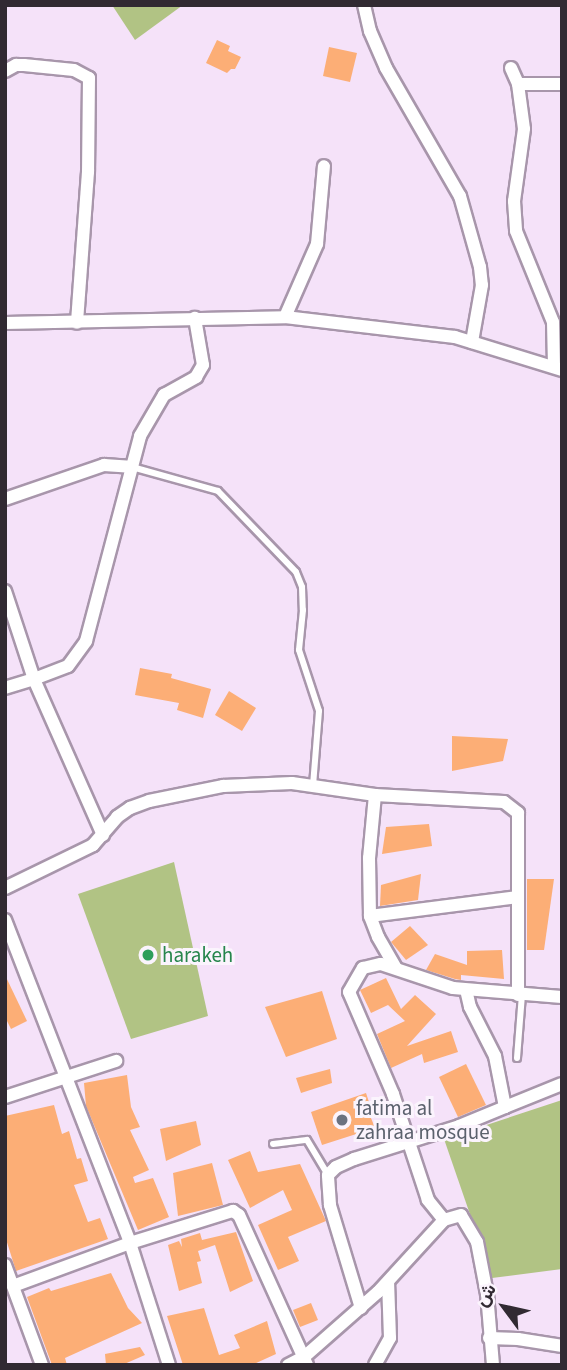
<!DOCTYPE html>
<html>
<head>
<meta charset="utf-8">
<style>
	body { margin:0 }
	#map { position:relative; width:567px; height:1370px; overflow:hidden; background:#f5e2f9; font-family:"Source Sans 3",Vazirmatn,sans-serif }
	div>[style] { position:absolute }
	.green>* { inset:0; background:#b1c384 }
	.building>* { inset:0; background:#fcae76 }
	.roads { filter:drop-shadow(2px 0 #a896ab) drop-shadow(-2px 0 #a896ab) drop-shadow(0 2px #a896ab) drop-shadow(0 -2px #a896ab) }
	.lane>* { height:6px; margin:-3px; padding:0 3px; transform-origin:3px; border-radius:3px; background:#fff }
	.street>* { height:12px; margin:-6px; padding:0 6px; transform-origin:6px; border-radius:6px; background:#fff }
	.dots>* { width:19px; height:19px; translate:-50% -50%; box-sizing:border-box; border:4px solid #fbf4fd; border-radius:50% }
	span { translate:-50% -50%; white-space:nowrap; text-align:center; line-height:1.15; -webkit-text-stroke:6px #fbf4fd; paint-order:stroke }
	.leisure-label { font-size:21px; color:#27864d }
	.left { translate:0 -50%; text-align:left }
	.worship-label { font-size:21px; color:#5b616d }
	.frame { position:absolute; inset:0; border:7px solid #312a32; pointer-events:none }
	.north { position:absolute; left:469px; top:1272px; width:70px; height:70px; -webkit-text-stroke:5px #fbf4fd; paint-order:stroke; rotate:303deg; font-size:19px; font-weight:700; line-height:28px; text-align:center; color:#312a32 }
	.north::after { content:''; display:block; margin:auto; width:24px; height:32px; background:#312a32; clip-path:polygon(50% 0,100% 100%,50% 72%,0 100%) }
</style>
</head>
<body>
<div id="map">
	<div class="green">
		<div style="clip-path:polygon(112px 5px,183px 5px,135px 40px)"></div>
		<div style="clip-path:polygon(174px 862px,208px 1016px,131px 1039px,78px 894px)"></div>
		<div style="clip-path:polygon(562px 1100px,562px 1269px,492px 1278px,444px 1139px)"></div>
	</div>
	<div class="building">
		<div style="clip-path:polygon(217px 40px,230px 46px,228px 51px,241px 57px,235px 69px,231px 69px,227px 73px,206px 63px)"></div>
		<div style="clip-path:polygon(329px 47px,357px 53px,350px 82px,323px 76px)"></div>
		<div style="clip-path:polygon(140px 668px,172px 674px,171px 678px,211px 689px,203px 718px,177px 710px,179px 703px,135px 695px)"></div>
		<div style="clip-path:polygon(229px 691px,256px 708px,242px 731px,215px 715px)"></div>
		<div style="clip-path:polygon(452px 736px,508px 739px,503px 761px,452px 771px)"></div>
		<div style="clip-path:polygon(429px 824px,432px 846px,382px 854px,386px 827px)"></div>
		<div style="clip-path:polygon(421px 874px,418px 900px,380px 906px,381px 885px)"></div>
		<div style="clip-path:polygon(527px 879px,554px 879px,544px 950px,527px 950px)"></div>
		<div style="clip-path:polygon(410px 926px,428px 945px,406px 960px,391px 942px)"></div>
		<div style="clip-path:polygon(502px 950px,504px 979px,461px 975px,461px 980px,455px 979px,426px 970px,435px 954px,467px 965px,467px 951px)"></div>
		<div style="clip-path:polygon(5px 975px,27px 1021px,11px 1029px,5px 1017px)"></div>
		<div style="clip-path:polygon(386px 978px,401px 1009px,415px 995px,436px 1014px,407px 1046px,451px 1031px,458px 1052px,424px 1063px,422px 1054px,391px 1068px,377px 1034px,405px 1021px,388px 1005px,371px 1013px,360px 990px)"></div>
		<div style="clip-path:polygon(322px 991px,337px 1039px,286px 1057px,265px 1007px)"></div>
		<div style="clip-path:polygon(466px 1064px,486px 1105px,458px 1117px,439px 1077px)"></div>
		<div style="clip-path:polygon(330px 1069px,332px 1083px,301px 1093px,296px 1078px)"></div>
		<div style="clip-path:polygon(127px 1075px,131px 1107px,140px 1127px,130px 1130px,149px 1170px,133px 1177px,135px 1183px,153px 1178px,169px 1217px,138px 1230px,86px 1106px,84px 1083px)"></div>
		<div style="clip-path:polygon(366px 1093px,370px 1105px,367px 1108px,375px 1128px,322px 1145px,311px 1112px)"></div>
		<div style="clip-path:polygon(54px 1105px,62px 1134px,69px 1131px,77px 1159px,81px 1158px,88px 1181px,74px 1185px,88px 1222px,100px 1218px,108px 1239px,16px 1271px,5px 1236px,5px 1116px)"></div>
		<div style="clip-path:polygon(196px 1121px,201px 1145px,166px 1161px,160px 1129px)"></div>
		<div style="clip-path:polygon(250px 1151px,258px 1172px,300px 1164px,326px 1221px,288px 1237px,299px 1261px,278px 1270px,258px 1225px,292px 1210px,283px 1190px,250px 1208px,228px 1160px)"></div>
		<div style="clip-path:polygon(212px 1163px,223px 1205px,178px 1216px,173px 1173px)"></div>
		<div style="clip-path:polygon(236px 1232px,253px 1281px,230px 1292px,215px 1245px,198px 1251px,201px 1261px,197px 1262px,202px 1283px,179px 1291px,168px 1245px,179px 1241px,182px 1247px,181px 1239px,200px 1233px,202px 1240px)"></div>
		<div style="clip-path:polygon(111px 1273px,128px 1308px,142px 1323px,65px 1358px,67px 1365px,52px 1365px,27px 1297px,49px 1288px,51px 1291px)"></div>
		<div style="clip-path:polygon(311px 1303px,318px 1320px,300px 1327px,293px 1310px)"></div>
		<div style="clip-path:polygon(204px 1308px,219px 1355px,240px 1348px,234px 1335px,267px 1321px,276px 1354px,252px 1365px,183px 1365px,167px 1316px)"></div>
		<div style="clip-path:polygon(140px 1347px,145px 1355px,122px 1365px,106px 1365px,105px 1354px)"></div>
	</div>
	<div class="roads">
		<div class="lane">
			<div style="left:132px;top:467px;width:89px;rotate:15.6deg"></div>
			<div style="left:218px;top:491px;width:112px;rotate:46.1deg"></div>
			<div style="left:296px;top:572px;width:16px;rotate:68deg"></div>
			<div style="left:302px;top:587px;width:23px;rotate:88deg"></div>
			<div style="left:303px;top:610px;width:40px;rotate:95.7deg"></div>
			<div style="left:299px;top:650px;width:64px;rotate:71.8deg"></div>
			<div style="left:319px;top:711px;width:74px;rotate:94.6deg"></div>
			<div style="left:517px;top:1058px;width:63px;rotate:-85.5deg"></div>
			<div style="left:273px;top:1144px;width:34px;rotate:-7deg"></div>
			<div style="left:307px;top:1140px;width:41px;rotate:59deg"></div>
		</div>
		<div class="street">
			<div style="left:364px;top:5px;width:27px;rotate:77deg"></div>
			<div style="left:370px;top:31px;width:40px;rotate:66.6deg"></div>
			<div style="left:386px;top:68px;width:148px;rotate:60deg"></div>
			<div style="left:460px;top:196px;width:74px;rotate:74.3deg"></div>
			<div style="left:480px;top:267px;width:18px;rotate:84deg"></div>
			<div style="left:482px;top:285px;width:58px;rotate:100deg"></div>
			<div style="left:511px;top:68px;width:17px;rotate:66deg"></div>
			<div style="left:518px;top:84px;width:45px;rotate:82.4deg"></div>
			<div style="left:524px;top:129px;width:73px;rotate:97.9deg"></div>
			<div style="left:514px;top:201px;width:30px;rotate:86deg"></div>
			<div style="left:516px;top:231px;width:98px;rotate:67.9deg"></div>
			<div style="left:553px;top:322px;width:45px;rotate:88.7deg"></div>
			<div style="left:5px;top:71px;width:13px;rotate:-29deg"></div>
			<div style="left:16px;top:65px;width:8px"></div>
			<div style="left:24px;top:65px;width:50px;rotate:5.7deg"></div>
			<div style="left:74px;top:70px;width:17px;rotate:28deg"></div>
			<div style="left:89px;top:78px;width:94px;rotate:90.6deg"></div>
			<div style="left:88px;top:172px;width:151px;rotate:94.2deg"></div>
			<div style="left:518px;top:84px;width:44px"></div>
			<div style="left:285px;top:317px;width:80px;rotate:-66.3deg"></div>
			<div style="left:317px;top:244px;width:78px;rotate:-84.9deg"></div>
			<div style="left:5px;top:323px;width:280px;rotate:-1.2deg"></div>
			<div style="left:285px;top:317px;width:171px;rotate:6.7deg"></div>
			<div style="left:455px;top:337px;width:112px;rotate:17.1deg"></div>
			<div style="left:5px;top:499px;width:105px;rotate:-19deg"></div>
			<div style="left:104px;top:465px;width:26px;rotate:4deg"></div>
			<div style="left:5px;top:591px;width:93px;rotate:71.8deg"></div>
			<div style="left:34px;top:679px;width:30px;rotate:163deg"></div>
			<div style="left:375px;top:795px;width:63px;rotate:95.4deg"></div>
			<div style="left:369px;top:858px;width:58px;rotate:89deg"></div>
			<div style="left:370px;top:916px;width:22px;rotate:69deg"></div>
			<div style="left:378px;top:937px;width:36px;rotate:60deg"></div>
			<div style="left:103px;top:835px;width:171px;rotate:-113.9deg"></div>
			<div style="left:34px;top:679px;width:36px;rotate:-21deg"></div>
			<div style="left:68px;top:666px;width:31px;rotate:-54deg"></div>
			<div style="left:86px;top:641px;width:212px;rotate:-75.2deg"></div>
			<div style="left:140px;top:436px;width:48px;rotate:-59.7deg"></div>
			<div style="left:164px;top:395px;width:37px;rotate:-29deg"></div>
			<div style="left:196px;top:377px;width:14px;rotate:-60deg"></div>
			<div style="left:203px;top:365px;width:48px;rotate:-99.7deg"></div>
			<div style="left:5px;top:888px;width:98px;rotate:-26deg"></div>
			<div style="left:93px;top:845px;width:37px;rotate:-49deg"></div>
			<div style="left:117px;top:817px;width:16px;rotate:-35deg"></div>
			<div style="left:130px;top:808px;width:20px;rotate:-20deg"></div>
			<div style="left:149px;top:801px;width:76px;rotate:-11.5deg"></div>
			<div style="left:223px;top:786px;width:69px;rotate:-2.5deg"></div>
			<div style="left:292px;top:783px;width:84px;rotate:8.2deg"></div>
			<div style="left:375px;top:795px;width:129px;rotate:3.1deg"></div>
			<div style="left:504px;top:802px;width:18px;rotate:38deg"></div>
			<div style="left:518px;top:813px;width:182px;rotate:90deg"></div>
			<div style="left:370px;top:916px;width:149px;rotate:-7.3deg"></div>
			<div style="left:5px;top:920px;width:346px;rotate:68.8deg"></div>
			<div style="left:130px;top:1243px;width:128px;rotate:72.3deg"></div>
			<div style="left:5px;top:1097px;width:117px;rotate:-18deg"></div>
			<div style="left:505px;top:1107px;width:61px;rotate:-22deg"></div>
			<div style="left:5px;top:1265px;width:107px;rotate:69.7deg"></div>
			<div style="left:13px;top:1286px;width:125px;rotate:-20.2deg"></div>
			<div style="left:130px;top:1243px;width:108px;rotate:-17.3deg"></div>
			<div style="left:233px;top:1211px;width:7px;rotate:34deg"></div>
			<div style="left:239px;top:1215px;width:165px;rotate:65.6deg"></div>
			<div style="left:361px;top:1308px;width:108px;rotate:-106.8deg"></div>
			<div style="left:330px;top:1205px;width:30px;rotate:-94deg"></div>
			<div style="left:328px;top:1175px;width:11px;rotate:-45deg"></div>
			<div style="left:336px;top:1167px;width:20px;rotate:-24deg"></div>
			<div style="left:354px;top:1159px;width:110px;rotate:-17.4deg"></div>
			<div style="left:459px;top:1126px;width:50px;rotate:-22.4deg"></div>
			<div style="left:505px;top:1107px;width:52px;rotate:-101.1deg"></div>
			<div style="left:495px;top:1056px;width:55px;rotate:-117deg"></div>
			<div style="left:470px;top:1007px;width:17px;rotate:-103deg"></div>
			<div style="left:489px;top:1338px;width:29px;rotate:2deg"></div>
			<div style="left:518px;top:1339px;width:45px;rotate:9deg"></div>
			<div style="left:288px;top:1365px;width:18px;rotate:-27deg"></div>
			<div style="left:304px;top:1357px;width:98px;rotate:-41.3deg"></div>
			<div style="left:378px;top:1292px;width:98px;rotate:-47.5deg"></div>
			<div style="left:375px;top:1365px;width:31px;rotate:-61deg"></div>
			<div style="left:390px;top:1338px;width:56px;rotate:-92deg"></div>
			<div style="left:493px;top:1365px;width:71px;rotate:-94.8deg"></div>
			<div style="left:487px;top:1294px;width:53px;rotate:-100.9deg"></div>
			<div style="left:477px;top:1242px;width:31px;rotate:-121deg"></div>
			<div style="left:461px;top:1215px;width:18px;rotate:164deg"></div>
			<div style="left:444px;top:1220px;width:26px;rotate:-129deg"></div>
			<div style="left:428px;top:1200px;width:112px;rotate:-108.3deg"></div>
			<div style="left:393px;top:1094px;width:111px;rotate:-113.3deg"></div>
			<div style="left:349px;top:992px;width:28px;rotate:-60deg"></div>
			<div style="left:363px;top:968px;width:18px;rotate:-13deg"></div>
			<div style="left:381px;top:964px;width:76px;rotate:18.4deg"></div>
			<div style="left:453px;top:988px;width:109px;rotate:4.7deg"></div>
		</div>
	</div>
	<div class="dots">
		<div style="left:148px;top:955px;background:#2e9e5b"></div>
		<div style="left:342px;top:1120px;background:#6b7280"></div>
	</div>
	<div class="leisure-label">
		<span class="left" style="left:162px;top:955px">harakeh</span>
	</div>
	<div class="worship-label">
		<span class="left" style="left:356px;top:1120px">fatima al<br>zahraa mosque</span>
	</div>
	<div class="frame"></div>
	<div class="north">ش</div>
</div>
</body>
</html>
